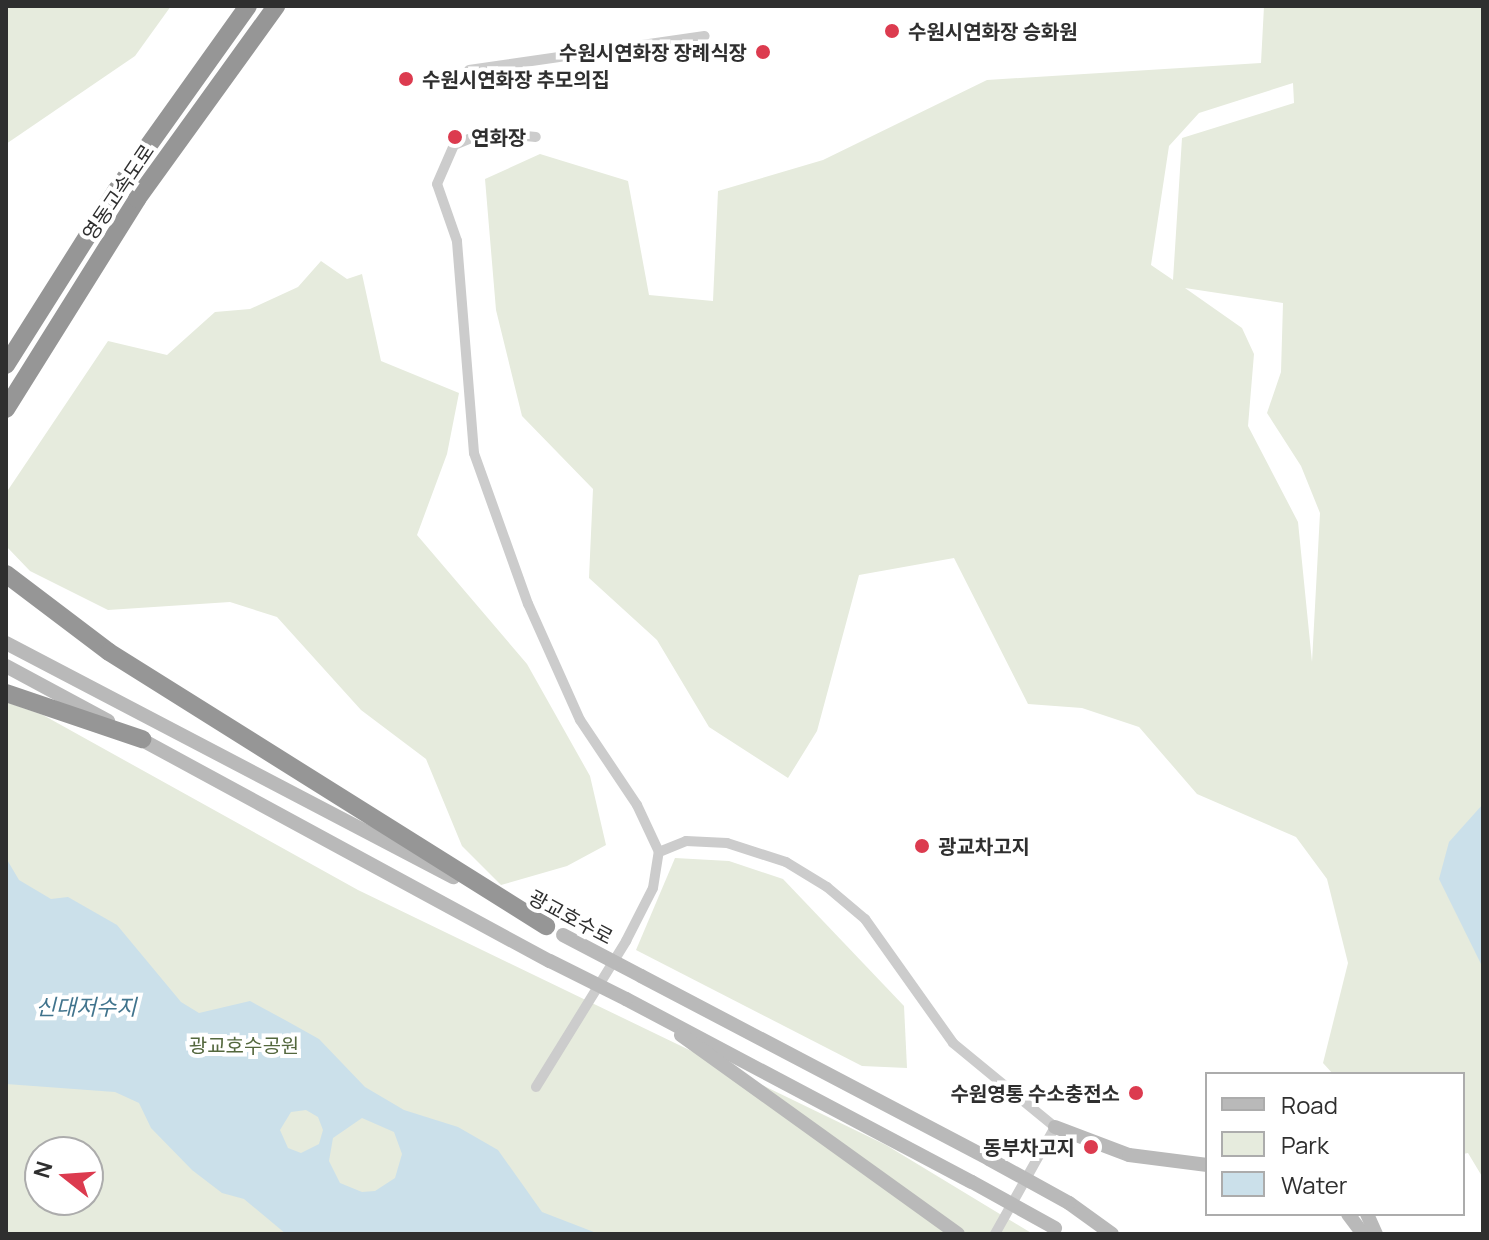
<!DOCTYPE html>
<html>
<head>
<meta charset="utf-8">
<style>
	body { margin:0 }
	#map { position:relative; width:1489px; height:1240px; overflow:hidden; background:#fff; font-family:Manrope,"Noto Sans KR",sans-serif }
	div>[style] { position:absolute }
	.green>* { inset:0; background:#e6ebdd }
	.water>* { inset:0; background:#cbe0ea }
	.street>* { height:10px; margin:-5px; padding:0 5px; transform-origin:5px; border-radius:5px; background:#ccc }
	.secondary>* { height:14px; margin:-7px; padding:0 7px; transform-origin:7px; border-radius:7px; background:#b9b9b9 }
	.highway>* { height:18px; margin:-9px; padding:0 9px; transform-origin:9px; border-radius:9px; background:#969696 }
	.secondary-bridge>* { height:14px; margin:-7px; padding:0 7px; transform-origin:7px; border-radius:7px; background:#b9b9b9 }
	.dots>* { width:22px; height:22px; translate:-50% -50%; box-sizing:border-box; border:4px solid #fff; border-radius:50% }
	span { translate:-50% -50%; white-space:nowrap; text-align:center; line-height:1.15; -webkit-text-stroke:8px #fff; paint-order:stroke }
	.poi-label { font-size:20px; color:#2f2f2f; font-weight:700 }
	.left { translate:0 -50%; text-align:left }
	.right { translate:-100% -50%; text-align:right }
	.street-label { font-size:20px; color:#2f2f2f }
	.park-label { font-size:20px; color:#54683e }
	.water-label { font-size:22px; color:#41748d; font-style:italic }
	.frame { position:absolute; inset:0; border:8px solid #2f2f2f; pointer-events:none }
	.legend { position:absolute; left:1205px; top:1072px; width:260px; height:144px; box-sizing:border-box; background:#fff; border:2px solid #acacac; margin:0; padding:10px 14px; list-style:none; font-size:24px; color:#2f2f2f }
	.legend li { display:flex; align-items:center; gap:16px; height:40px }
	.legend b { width:40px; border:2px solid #acacac }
	.north { position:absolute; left:24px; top:1136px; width:80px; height:80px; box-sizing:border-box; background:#fff; border:2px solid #acacac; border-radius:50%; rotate:287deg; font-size:22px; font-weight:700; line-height:32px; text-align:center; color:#2f2f2f }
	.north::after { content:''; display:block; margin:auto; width:28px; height:36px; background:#dc3b4f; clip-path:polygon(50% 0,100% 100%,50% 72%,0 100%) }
</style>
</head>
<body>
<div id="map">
	<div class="green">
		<div style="clip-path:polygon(6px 6px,171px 6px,135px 56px,6px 144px)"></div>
		<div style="clip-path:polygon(evenodd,1264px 6px,1483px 6px,1483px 1178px,1468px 1153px,1463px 1154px,1463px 1074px,1333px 1074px,1323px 1063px,1348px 963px,1327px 879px,1296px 837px,1197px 794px,1139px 727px,1082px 708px,1028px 704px,954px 558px,859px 575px,817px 731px,788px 778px,709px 727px,657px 640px,589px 578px,593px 489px,522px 416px,496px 310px,485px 179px,540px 154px,628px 181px,649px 295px,713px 301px,718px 191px,823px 160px,987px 80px,1261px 63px,1264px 6px,1293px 83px,1294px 103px,1182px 138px,1173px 280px,1151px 265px,1169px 146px,1199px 113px,1293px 83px,1264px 6px,1185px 288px,1283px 303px,1281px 372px,1267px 413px,1301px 466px,1320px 513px,1312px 662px,1298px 522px,1248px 426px,1254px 354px,1242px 328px,1185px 288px)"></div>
		<div style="clip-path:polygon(321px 261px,347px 279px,362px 274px,381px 361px,459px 393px,447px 454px,417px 535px,527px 664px,590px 776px,606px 845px,567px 866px,501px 885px,462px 846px,426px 759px,361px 710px,277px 617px,230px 602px,108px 610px,30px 571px,6px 546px,6px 493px,108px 341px,167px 355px,215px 312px,250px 309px,298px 287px)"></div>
		<div style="clip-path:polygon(evenodd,6px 702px,43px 715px,358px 890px,886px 1145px,1033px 1234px,6px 1234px,6px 702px,40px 1152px,88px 1152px,88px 1200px,40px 1200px,40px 1152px)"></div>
		<div style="clip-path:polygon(675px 858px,729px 861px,783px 879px,904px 1006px,907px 1068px,862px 1066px,636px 950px)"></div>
	</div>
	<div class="water">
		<div style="clip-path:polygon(1483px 804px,1483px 968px,1439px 879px,1449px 842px)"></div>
		<div style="clip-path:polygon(evenodd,6px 858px,19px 880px,51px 899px,68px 897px,117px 925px,181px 1002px,199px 1013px,250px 1001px,285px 1020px,319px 1039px,365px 1087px,404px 1110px,458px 1127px,498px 1150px,542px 1212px,599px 1234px,286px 1234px,244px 1199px,222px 1193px,192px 1170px,151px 1128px,139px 1103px,115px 1092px,6px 1084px,6px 858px,306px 1110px,318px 1117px,323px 1130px,319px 1144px,301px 1153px,288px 1148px,280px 1130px,291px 1112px,306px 1110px,6px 858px,362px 1118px,394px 1132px,402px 1154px,395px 1178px,375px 1191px,362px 1192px,340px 1183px,329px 1161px,333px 1138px,362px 1118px)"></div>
	</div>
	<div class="street">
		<div style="left:469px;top:70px;width:238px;rotate:-8.2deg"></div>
		<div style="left:659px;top:852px;width:29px;rotate:-22deg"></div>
		<div style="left:686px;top:841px;width:41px;rotate:2.8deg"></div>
		<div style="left:727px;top:843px;width:62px;rotate:17.9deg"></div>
		<div style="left:786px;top:862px;width:48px;rotate:31.4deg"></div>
		<div style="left:827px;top:887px;width:50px;rotate:40.1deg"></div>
		<div style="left:865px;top:919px;width:152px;rotate:54.6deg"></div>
		<div style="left:953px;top:1043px;width:132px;rotate:39.5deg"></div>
		<div style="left:1055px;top:1127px;width:123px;rotate:119.3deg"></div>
		<div style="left:536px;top:1087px;width:172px;rotate:-58.3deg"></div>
		<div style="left:626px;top:941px;width:59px;rotate:-63deg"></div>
		<div style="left:653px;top:888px;width:36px;rotate:-81deg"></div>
		<div style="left:659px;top:852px;width:52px;rotate:-115.1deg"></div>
		<div style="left:637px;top:805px;width:102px;rotate:-123.8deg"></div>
		<div style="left:580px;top:720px;width:127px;rotate:-114.1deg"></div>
		<div style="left:528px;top:604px;width:160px;rotate:-109.7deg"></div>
		<div style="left:474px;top:453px;width:213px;rotate:-94.6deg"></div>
		<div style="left:457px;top:241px;width:60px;rotate:-109.3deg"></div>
		<div style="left:437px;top:184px;width:43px;rotate:-66.4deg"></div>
		<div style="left:454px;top:145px;width:35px;rotate:-22deg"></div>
		<div style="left:486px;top:132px;width:50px;rotate:5.7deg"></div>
	</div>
	<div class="secondary">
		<div style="left:6px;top:643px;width:505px;rotate:27.63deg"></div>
		<div style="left:6px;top:666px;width:116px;rotate:28.3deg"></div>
		<div style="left:133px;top:735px;width:474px;rotate:28.5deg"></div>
		<div style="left:641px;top:976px;width:393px;rotate:27.7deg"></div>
		<div style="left:626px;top:999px;width:391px;rotate:27.9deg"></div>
		<div style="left:681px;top:1035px;width:341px;rotate:35.7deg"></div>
		<div style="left:1055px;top:1127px;width:79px;rotate:20.7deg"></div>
		<div style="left:1129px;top:1155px;width:79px;rotate:7.3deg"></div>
		<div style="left:1069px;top:1203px;width:53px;rotate:35.8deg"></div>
		<div style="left:1348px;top:1214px;width:25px;rotate:53deg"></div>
		<div style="left:1367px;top:1214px;width:22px;rotate:66deg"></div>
	</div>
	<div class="highway">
		<div style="left:6px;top:365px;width:206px;rotate:-57.7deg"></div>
		<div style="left:116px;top:191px;width:227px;rotate:-54.5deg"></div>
		<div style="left:6px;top:409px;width:248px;rotate:-58deg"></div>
		<div style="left:137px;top:199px;width:238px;rotate:-54.2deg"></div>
		<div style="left:6px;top:574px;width:129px;rotate:37.1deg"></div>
		<div style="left:109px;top:652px;width:516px;rotate:32.09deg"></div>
		<div style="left:6px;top:693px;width:144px;rotate:18.7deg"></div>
	</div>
	<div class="secondary-bridge">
		<div style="left:563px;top:935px;width:88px;rotate:27.7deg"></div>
		<div style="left:550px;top:961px;width:85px;rotate:26.6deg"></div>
		<div style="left:989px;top:1159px;width:91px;rotate:28.8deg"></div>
		<div style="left:972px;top:1182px;width:95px;rotate:29deg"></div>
	</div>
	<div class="dots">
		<div style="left:892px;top:31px;background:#dc3b4f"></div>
		<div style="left:763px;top:52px;background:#dc3b4f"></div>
		<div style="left:406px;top:79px;background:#dc3b4f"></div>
		<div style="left:455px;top:137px;background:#dc3b4f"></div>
		<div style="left:922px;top:846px;background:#dc3b4f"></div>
		<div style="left:1136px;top:1093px;background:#dc3b4f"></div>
		<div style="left:1091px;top:1147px;background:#dc3b4f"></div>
	</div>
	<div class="poi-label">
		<span class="left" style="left:908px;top:31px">수원시연화장 승화원</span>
		<span class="right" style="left:747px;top:52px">수원시연화장 장례식장</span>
		<span class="left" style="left:422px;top:79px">수원시연화장 추모의집</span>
		<span class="left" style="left:471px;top:137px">연화장</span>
		<span class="left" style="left:938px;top:846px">광교차고지</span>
		<span class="right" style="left:1120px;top:1093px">수원영통 수소충전소</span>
		<span class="right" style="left:1075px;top:1147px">동부차고지</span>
	</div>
	<div class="street-label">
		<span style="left:118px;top:192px;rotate:-56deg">영동고속도로</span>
		<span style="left:571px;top:917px;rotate:28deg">광교호수로</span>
	</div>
	<div class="park-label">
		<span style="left:244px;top:1045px">광교호수공원</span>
	</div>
	<div class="water-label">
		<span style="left:86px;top:1008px">신대저수지</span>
	</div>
	<div class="frame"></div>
	<ul class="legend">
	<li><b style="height:10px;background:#b9b9b9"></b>Road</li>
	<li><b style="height:22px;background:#e6ebdd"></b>Park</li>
	<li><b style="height:22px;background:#cbe0ea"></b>Water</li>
	</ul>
	<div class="north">N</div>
</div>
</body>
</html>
